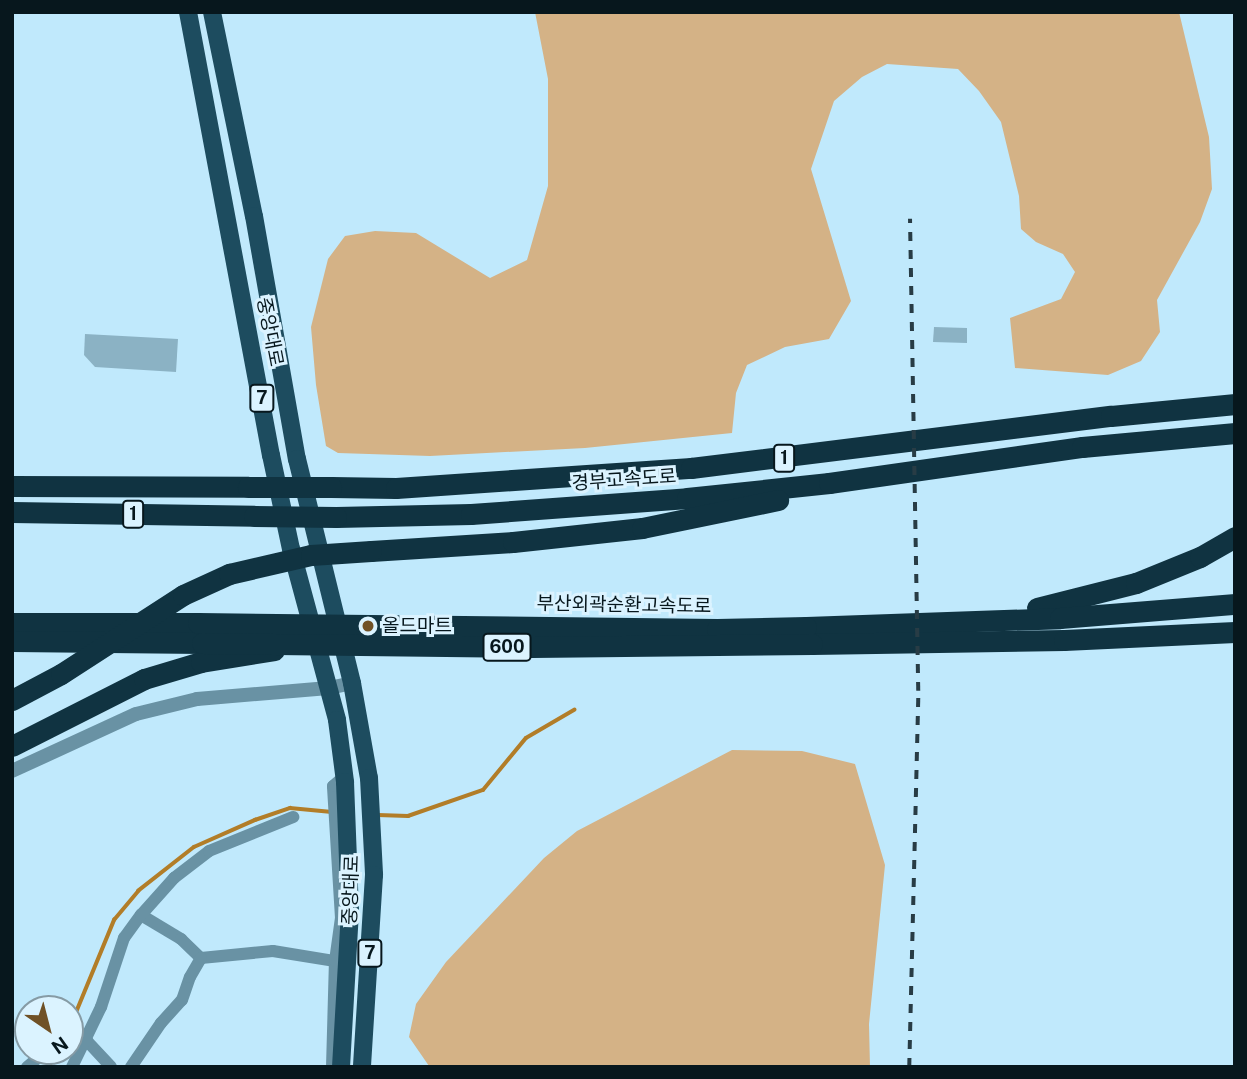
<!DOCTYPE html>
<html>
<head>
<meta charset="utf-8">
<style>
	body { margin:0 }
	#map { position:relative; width:1247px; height:1079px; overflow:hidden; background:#c0e9fc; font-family:"Public Sans","Noto Sans KR",sans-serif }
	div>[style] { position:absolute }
	.green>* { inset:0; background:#d4b286 }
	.stream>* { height:3.5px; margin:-1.75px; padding:0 1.75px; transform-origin:1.75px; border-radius:1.75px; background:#b27d28 }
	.building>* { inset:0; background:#8bb2c4 }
	.minor>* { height:12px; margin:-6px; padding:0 6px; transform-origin:6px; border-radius:6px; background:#6992a4 }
	.tertiary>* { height:14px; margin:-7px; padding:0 7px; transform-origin:7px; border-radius:7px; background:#6992a4 }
	.primary>* { height:18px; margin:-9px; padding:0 9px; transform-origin:9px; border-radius:9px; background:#1d4c5f }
	.motorway>* { height:21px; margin:-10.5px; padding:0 10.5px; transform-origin:10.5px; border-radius:10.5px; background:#103341 }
	.rail>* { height:3.5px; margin-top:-1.75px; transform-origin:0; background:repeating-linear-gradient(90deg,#283c45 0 9px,transparent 0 18px) }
	.motorway-bridge>* { height:21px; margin:-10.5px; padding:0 10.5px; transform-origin:10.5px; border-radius:10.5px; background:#103341 }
	.dots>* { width:19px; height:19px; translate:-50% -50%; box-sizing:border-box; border:4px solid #dbf3ff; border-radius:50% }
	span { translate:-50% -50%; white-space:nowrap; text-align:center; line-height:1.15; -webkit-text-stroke:6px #dbf3ff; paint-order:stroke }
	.shield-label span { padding:2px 5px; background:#dbf3ff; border:2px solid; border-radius:5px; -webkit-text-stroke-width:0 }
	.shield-label { font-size:18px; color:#07171d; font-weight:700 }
	.street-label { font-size:19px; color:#07171d }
	.poi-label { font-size:19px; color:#07171d }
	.left { translate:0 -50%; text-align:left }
	.frame { position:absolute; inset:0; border:14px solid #07171d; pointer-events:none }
	.north { position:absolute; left:14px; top:995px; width:70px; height:70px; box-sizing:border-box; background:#dbf3ff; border:2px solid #869ba5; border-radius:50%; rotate:145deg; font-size:19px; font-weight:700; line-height:28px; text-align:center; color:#07171d }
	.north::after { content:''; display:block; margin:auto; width:24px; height:32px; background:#705126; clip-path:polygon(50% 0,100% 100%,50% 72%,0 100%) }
</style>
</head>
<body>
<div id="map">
	<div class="green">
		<div style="clip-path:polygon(535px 12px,1179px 12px,1209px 137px,1212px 189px,1200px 222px,1157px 300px,1160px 332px,1141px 361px,1108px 375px,1015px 368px,1010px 318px,1061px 299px,1075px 272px,1063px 254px,1036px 242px,1021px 229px,1019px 196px,1001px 122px,979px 91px,958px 69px,887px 64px,862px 77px,834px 101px,811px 169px,851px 301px,829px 339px,785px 347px,747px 365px,736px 393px,732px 433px,585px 448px,430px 456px,338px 453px,326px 446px,316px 385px,311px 327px,328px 259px,345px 236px,375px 231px,416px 233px,490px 278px,527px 260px,548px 186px,548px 79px)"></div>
		<div style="clip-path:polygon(732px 750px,802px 751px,855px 764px,885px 865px,869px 1024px,870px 1067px,429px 1066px,409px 1037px,416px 1004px,446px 962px,544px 858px,577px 831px)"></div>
	</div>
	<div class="stream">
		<div style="left:378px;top:815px;width:30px;rotate:2deg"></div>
		<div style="left:408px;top:816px;width:79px;rotate:-19.1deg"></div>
		<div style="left:483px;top:790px;width:67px;rotate:-50.4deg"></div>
		<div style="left:526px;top:738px;width:56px;rotate:-30.3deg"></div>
		<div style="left:70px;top:1027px;width:116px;rotate:-67.6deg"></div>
		<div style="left:114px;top:920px;width:38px;rotate:-50deg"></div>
		<div style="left:138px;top:891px;width:71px;rotate:-38.2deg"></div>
		<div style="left:194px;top:847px;width:67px;rotate:-23.9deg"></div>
		<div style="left:255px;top:820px;width:37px;rotate:-19deg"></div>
		<div style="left:290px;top:808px;width:42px;rotate:5.4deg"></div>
		<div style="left:48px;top:1067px;width:19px;rotate:-55deg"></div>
	</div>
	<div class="building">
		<div style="clip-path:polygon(934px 327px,967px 328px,967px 343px,933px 342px)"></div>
		<div style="clip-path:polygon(85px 334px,178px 339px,176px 372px,95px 367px,84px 355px)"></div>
	</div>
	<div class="minor">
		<div style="left:141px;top:915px;width:47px;rotate:31deg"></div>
		<div style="left:181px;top:939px;width:28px;rotate:44deg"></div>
		<div style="left:201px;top:958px;width:72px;rotate:-5.6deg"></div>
		<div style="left:273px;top:951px;width:63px;rotate:9.2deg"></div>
		<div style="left:70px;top:1036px;width:18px;rotate:16deg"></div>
		<div style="left:87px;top:1041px;width:35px;rotate:47deg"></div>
		<div style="left:27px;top:1067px;width:25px;rotate:-40deg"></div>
		<div style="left:72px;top:1067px;width:67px;rotate:-64.2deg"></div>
		<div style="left:101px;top:1007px;width:73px;rotate:-71.6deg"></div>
		<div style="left:124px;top:938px;width:29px;rotate:-54deg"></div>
		<div style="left:141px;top:915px;width:50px;rotate:-48.3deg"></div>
		<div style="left:174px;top:878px;width:44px;rotate:-37.6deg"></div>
		<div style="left:209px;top:851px;width:91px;rotate:-22deg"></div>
		<div style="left:131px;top:1067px;width:53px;rotate:-55.7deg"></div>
		<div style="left:161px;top:1023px;width:31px;rotate:-48deg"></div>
		<div style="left:182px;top:1000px;width:24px;rotate:-71deg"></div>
		<div style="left:190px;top:977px;width:22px;rotate:-60deg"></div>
		<div style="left:332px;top:1067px;width:106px;rotate:-88.4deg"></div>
		<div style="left:335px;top:961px;width:43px;rotate:-82.1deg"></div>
		<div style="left:341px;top:918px;width:132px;rotate:-93.5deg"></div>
		<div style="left:333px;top:786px;width:16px;rotate:-40deg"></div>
	</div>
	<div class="tertiary">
		<div style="left:12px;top:771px;width:136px;rotate:-24.7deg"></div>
		<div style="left:136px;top:714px;width:63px;rotate:-13.8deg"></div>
		<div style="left:197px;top:699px;width:132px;rotate:-4.8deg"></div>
		<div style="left:329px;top:688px;width:24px;rotate:-12deg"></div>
	</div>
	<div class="primary">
		<div style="left:188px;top:12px;width:451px;rotate:79.4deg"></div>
		<div style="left:271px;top:455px;width:96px;rotate:78deg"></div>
		<div style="left:291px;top:549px;width:177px;rotate:74.9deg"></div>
		<div style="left:337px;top:720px;width:63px;rotate:82.6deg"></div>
		<div style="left:345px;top:782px;width:129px;rotate:87.8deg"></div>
		<div style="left:350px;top:911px;width:156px;rotate:93.3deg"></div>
		<div style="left:212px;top:12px;width:208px;rotate:78.4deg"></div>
		<div style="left:254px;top:216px;width:247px;rotate:80deg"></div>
		<div style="left:297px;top:459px;width:231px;rotate:76.2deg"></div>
		<div style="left:352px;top:683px;width:97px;rotate:79.9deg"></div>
		<div style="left:369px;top:778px;width:97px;rotate:87deg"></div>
		<div style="left:374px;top:875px;width:192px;rotate:93.6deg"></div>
	</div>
	<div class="motorway">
		<div style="left:12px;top:486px;width:236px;rotate:0.2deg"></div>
		<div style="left:331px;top:487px;width:65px;rotate:0.9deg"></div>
		<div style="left:396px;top:488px;width:296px;rotate:-3.9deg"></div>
		<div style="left:691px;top:468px;width:423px;rotate:-7.1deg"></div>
		<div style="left:1111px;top:416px;width:125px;rotate:-5.5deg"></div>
		<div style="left:12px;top:512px;width:242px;rotate:0.9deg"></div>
		<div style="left:336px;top:517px;width:135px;rotate:-1.3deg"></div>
		<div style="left:471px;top:514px;width:217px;rotate:-4.2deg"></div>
		<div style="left:687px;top:498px;width:143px;rotate:-6deg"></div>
		<div style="left:829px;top:483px;width:256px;rotate:-8.1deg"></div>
		<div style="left:1082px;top:447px;width:154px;rotate:-5.2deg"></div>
		<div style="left:371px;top:551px;width:142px;rotate:-3.6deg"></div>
		<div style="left:513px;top:542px;width:130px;rotate:-6.2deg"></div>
		<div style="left:642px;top:528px;width:139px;rotate:-11.6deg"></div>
		<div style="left:1037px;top:608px;width:102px;rotate:-14.2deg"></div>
		<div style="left:1136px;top:583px;width:69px;rotate:-22.1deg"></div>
		<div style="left:1200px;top:557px;width:40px;rotate:-29.7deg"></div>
		<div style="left:12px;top:623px;width:186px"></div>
		<div style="left:806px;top:627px;width:254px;rotate:-2deg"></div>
		<div style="left:1060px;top:618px;width:176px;rotate:-4.6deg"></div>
		<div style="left:12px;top:641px;width:190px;rotate:0.6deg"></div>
		<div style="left:812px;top:644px;width:252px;rotate:-0.9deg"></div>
		<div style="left:1064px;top:640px;width:171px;rotate:-2.7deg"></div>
		<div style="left:12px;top:746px;width:148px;rotate:-26.9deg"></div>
		<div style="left:144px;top:679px;width:59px;rotate:-16.6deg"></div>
		<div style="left:201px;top:662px;width:74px;rotate:-9.3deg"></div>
	</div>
	<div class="rail">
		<div style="left:909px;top:1067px;width:376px;rotate:-88.6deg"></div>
		<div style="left:918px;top:691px;width:472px;rotate:-91deg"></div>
	</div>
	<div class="motorway-bridge">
		<div style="left:248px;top:487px;width:83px"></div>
		<div style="left:254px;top:516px;width:82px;rotate:0.7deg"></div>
		<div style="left:198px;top:623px;width:519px;rotate:0.66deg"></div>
		<div style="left:717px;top:629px;width:89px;rotate:-1.3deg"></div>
		<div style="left:202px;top:643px;width:330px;rotate:0.7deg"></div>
		<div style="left:532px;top:647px;width:280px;rotate:-0.6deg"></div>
		<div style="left:12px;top:700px;width:55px;rotate:-28deg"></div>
		<div style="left:61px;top:674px;width:145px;rotate:-32.9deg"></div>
		<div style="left:183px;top:595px;width:51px;rotate:-24.5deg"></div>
		<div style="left:229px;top:574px;width:84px;rotate:-13deg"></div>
		<div style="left:311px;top:555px;width:60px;rotate:-3.8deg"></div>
	</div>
	<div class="dots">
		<div style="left:368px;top:626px;background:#705126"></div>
	</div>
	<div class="shield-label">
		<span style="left:262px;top:398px">7</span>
		<span style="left:784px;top:458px">1</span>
		<span style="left:133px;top:514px">1</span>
		<span style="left:507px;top:647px">600</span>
		<span style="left:370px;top:953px">7</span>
	</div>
	<div class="street-label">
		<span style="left:270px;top:332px;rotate:79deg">중앙대로</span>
		<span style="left:624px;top:480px;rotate:-4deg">경부고속도로</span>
		<span style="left:624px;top:605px;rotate:1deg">부산외곽순환고속도로</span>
		<span style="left:351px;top:890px;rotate:-88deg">중앙대로</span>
	</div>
	<div class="poi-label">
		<span class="left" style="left:382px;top:626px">올드마트</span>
	</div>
	<div class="frame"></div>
	<div class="north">N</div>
</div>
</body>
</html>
